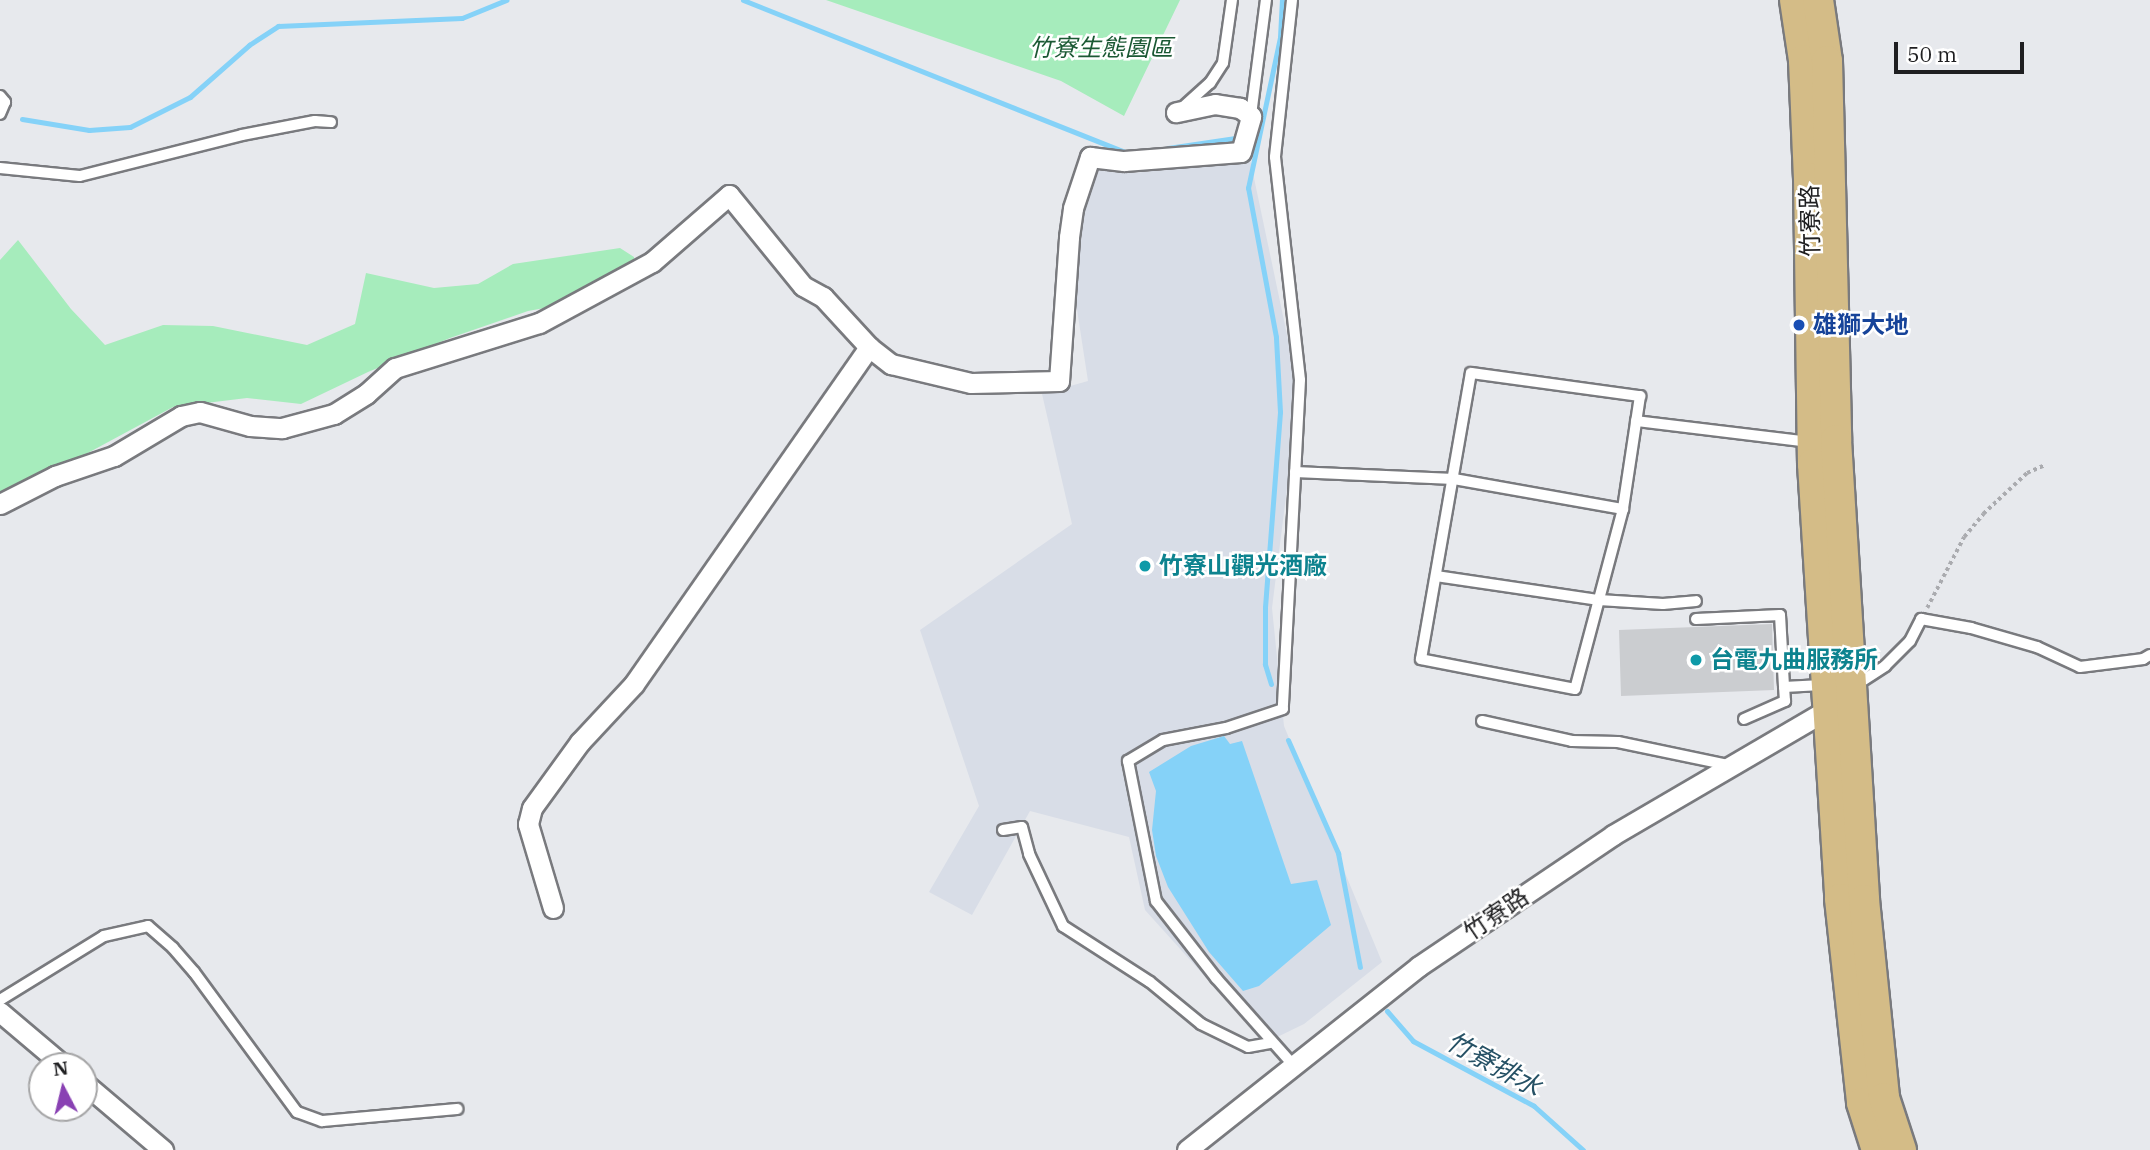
<!DOCTYPE html>
<html>
<head>
<meta charset="utf-8">
<style>
	body { margin:0 }
	#map { position:relative; width:2150px; height:1150px; overflow:hidden; background:#e7e9ed; font-family:"IBM Plex Serif","Noto Sans TC",serif }
	div>[style] { position:absolute }
	.built>* { inset:0; background:#d8dde7 }
	.green>* { inset:0; background:#a6ecbc }
	.water>* { inset:0; background:#85d2f8 }
	.stream>* { height:5px; margin:-2.5px; padding:0 2.5px; transform-origin:2.5px; border-radius:2.5px; background:#85d2f8 }
	.building>* { inset:0; background:#cbcdd0 }
	.path>* { height:3.5px; margin-top:-1.75px; transform-origin:0; background:repeating-linear-gradient(90deg,#aaabaf 0 3.5px,transparent 0 7px) }
	.roads { filter:drop-shadow(2px 0 #797a7e) drop-shadow(-2px 0 #797a7e) drop-shadow(0 2px #797a7e) drop-shadow(0 -2px #797a7e) }
	.service>* { height:10px; margin:-5px; padding:0 5px; transform-origin:5px; border-radius:5px; background:#fff }
	.minor>* { height:19px; margin:-9.5px; padding:0 9.5px; transform-origin:9.5px; border-radius:9.5px; background:#fff }
	.primary>* { height:30px; margin:-15px; padding:0 15px; transform-origin:15px; border-radius:15px; background:#d4bc87 }
	.dots>* { width:19px; height:19px; translate:-50% -50%; box-sizing:border-box; border:4px solid #fff; border-radius:50% }
	span { translate:-50% -50%; white-space:nowrap; text-align:center; line-height:1.15; -webkit-text-stroke:5px #fff; paint-order:stroke }
	.park-label { font-size:24px; color:#1b5934; font-style:italic }
	.street-label { font-size:24px; color:#1f1f21 }
	.transit-label { font-size:24px; color:#164399; font-weight:700 }
	.left { translate:0 -50%; text-align:left }
	.culture-label { font-size:24px; color:#0d838f; font-weight:700 }
	.water-label { font-size:26px; color:#265165; font-style:italic }
	.north { position:absolute; left:28px; top:1052px; width:70px; height:70px; box-sizing:border-box; background:#fff; border:2px solid #a5a5a6; border-radius:50%; rotate:353deg; font-size:19px; font-weight:700; line-height:28px; text-align:center; color:#1f1f21 }
	.north::after { content:''; display:block; margin:auto; width:24px; height:32px; background:#8941b3; clip-path:polygon(50% 0,100% 100%,50% 72%,0 100%) }
	.scale { position:absolute; left:1894px; top:42px; width:130px; height:32px; box-sizing:border-box; border:4px solid #1f1f21; border-top:0; padding-left:9px; font-size:21px; line-height:24px; white-space:nowrap; color:#1f1f21; -webkit-text-stroke:5px #fff; paint-order:stroke }
</style>
</head>
<body>
<div id="map">
	<div class="built">
		<div style="clip-path:polygon(1096px 155px,1135px 173px,1250px 159px,1299px 392px,1272px 608px,1284px 726px,1382px 962px,1304px 1024px,1265px 1043px,1145px 910px,1129px 837px,1030px 811px,972px 915px,929px 892px,979px 806px,920px 630px,1072px 524px,1042px 394px,1088px 381px,1068px 251px)"></div>
	</div>
	<div class="green">
		<div style="clip-path:polygon(826px 0,1180px 0,1124px 116px,1061px 81px)"></div>
		<div style="clip-path:polygon(18px 240px,71px 309px,105px 345px,163px 325px,213px 326px,307px 345px,355px 324px,366px 273px,434px 288px,478px 284px,513px 264px,620px 248px,634px 257px,634px 273px,589px 300px,528px 311px,450px 338px,368px 372px,301px 404px,247px 398px,173px 407px,60px 468px,0 494px,0 260px)"></div>
	</div>
	<div class="water">
		<div style="clip-path:polygon(1224px 736px,1230px 744px,1242px 741px,1291px 884px,1317px 880px,1331px 925px,1259px 986px,1243px 991px,1209px 952px,1168px 887px,1156px 856px,1152px 830px,1156px 791px,1149px 772px,1191px 746px)"></div>
	</div>
	<div class="stream">
		<div style="left:743px;top:0;width:410px;rotate:21.7deg"></div>
		<div style="left:22px;top:119px;width:68px;rotate:9.3deg"></div>
		<div style="left:89px;top:130px;width:41px;rotate:-4.2deg"></div>
		<div style="left:130px;top:127px;width:67px;rotate:-26.6deg"></div>
		<div style="left:190px;top:97px;width:79px;rotate:-41.4deg"></div>
		<div style="left:249px;top:45px;width:35px;rotate:-33deg"></div>
		<div style="left:278px;top:26px;width:184px;rotate:-2.5deg"></div>
		<div style="left:462px;top:18px;width:48px;rotate:-22.2deg"></div>
		<div style="left:1168px;top:148px;width:75px;rotate:-8.5deg"></div>
		<div style="left:1271px;top:684px;width:21px;rotate:-107deg"></div>
		<div style="left:1265px;top:664px;width:57px;rotate:-90deg"></div>
		<div style="left:1265px;top:607px;width:196px;rotate:-85.6deg"></div>
		<div style="left:1280px;top:412px;width:75px;rotate:-93.1deg"></div>
		<div style="left:1276px;top:337px;width:152px;rotate:-100.6deg"></div>
		<div style="left:1248px;top:188px;width:154px;rotate:-78deg"></div>
		<div style="left:1280px;top:37px;width:37px;rotate:-87deg"></div>
		<div style="left:1288px;top:740px;width:124px;rotate:66.1deg"></div>
		<div style="left:1338px;top:853px;width:116px;rotate:79.1deg"></div>
		<div style="left:1387px;top:1011px;width:40px;rotate:49deg"></div>
		<div style="left:1413px;top:1041px;width:137px;rotate:28.2deg"></div>
		<div style="left:1534px;top:1106px;width:66px;rotate:41.9deg"></div>
	</div>
	<div class="building">
		<div style="clip-path:polygon(1772px 624px,1774px 690px,1621px 696px,1619px 630px)"></div>
	</div>
	<div class="path">
		<div style="left:1927px;top:608px;width:80px;rotate:-62.5deg"></div>
		<div style="left:1964px;top:537px;width:30px;rotate:-50deg"></div>
		<div style="left:1983px;top:514px;width:60px;rotate:-43deg"></div>
		<div style="left:2027px;top:473px;width:20px;rotate:-24deg"></div>
	</div>
	<div class="roads">
		<div class="service">
			<div style="left:1292px;top:0;width:158px;rotate:96.2deg"></div>
			<div style="left:1275px;top:157px;width:224px;rotate:83.6deg"></div>
			<div style="left:1300px;top:380px;width:329px;rotate:93deg"></div>
			<div style="left:1283px;top:709px;width:60px;rotate:161.6deg"></div>
			<div style="left:1226px;top:728px;width:64px;rotate:169.2deg"></div>
			<div style="left:1163px;top:740px;width:41px;rotate:149deg"></div>
			<div style="left:1128px;top:761px;width:143px;rotate:78.7deg"></div>
			<div style="left:1156px;top:901px;width:98px;rotate:52.1deg"></div>
			<div style="left:1216px;top:978px;width:118px;rotate:48.4deg"></div>
			<div style="left:0;top:96px;width:8px;rotate:50deg"></div>
			<div style="left:5px;top:102px;width:13px;rotate:113deg"></div>
			<div style="left:1182px;top:108px;width:38px;rotate:-42deg"></div>
			<div style="left:1210px;top:83px;width:24px;rotate:-57deg"></div>
			<div style="left:1223px;top:63px;width:64px;rotate:-81.9deg"></div>
			<div style="left:1251px;top:115px;width:116px;rotate:-82.6deg"></div>
			<div style="left:0;top:168px;width:80px;rotate:5.7deg"></div>
			<div style="left:80px;top:176px;width:167px;rotate:-14.2deg"></div>
			<div style="left:242px;top:135px;width:74px;rotate:-10.9deg"></div>
			<div style="left:315px;top:121px;width:16px;rotate:4deg"></div>
			<div style="left:1471px;top:373px;width:171px;rotate:7.8deg"></div>
			<div style="left:1640px;top:396px;width:114px;rotate:98.6deg"></div>
			<div style="left:1623px;top:509px;width:186px;rotate:104.9deg"></div>
			<div style="left:1575px;top:689px;width:157px;rotate:-169deg"></div>
			<div style="left:1421px;top:659px;width:290px;rotate:-80.1deg"></div>
			<div style="left:1636px;top:421px;width:174px;rotate:6.9deg"></div>
			<div style="left:1295px;top:472px;width:159px;rotate:2.5deg"></div>
			<div style="left:1454px;top:479px;width:172px;rotate:10.1deg"></div>
			<div style="left:1436px;top:576px;width:165px;rotate:8.4deg"></div>
			<div style="left:1599px;top:600px;width:64px;rotate:3.6deg"></div>
			<div style="left:1663px;top:604px;width:33px;rotate:-5deg"></div>
			<div style="left:1696px;top:619px;width:84px;rotate:-2.7deg"></div>
			<div style="left:1780px;top:615px;width:72px;rotate:86.8deg"></div>
			<div style="left:1784px;top:687px;width:38px;rotate:-3deg"></div>
			<div style="left:1856px;top:685px;width:35px;rotate:-33deg"></div>
			<div style="left:1885px;top:666px;width:35px;rotate:-45deg"></div>
			<div style="left:1910px;top:641px;width:25px;rotate:-63deg"></div>
			<div style="left:1921px;top:619px;width:51px;rotate:10.2deg"></div>
			<div style="left:1971px;top:628px;width:69px;rotate:16.1deg"></div>
			<div style="left:2037px;top:647px;width:47px;rotate:24.9deg"></div>
			<div style="left:2080px;top:667px;width:64px;rotate:-7.2deg"></div>
			<div style="left:2143px;top:659px;width:8px;rotate:-30deg"></div>
			<div style="left:1744px;top:719px;width:45px;rotate:-23.7deg"></div>
			<div style="left:1785px;top:701px;width:14px;rotate:-94deg"></div>
			<div style="left:1482px;top:721px;width:92px;rotate:12.5deg"></div>
			<div style="left:1572px;top:741px;width:46px;rotate:1.2deg"></div>
			<div style="left:1618px;top:742px;width:112px;rotate:11.8deg"></div>
			<div style="left:1003px;top:830px;width:19px;rotate:-9deg"></div>
			<div style="left:1022px;top:827px;width:28px;rotate:75deg"></div>
			<div style="left:1029px;top:854px;width:80px;rotate:64.7deg"></div>
			<div style="left:1063px;top:926px;width:103px;rotate:32.8deg"></div>
			<div style="left:1150px;top:982px;width:66px;rotate:39.5deg"></div>
			<div style="left:1201px;top:1024px;width:52px;rotate:26.1deg"></div>
			<div style="left:1248px;top:1047px;width:22px;rotate:-10deg"></div>
			<div style="left:0;top:1000px;width:122px;rotate:-31.6deg"></div>
			<div style="left:104px;top:936px;width:45px;rotate:-12.8deg"></div>
			<div style="left:148px;top:926px;width:33px;rotate:41deg"></div>
			<div style="left:173px;top:948px;width:32px;rotate:49deg"></div>
			<div style="left:194px;top:972px;width:174px;rotate:53.7deg"></div>
			<div style="left:297px;top:1112px;width:27px;rotate:20deg"></div>
			<div style="left:322px;top:1121px;width:136px;rotate:-5.1deg"></div>
		</div>
		<div class="minor">
			<div style="left:0;top:504px;width:62px;rotate:-27deg"></div>
			<div style="left:55px;top:476px;width:62px;rotate:-18.7deg"></div>
			<div style="left:114px;top:456px;width:78px;rotate:-30.8deg"></div>
			<div style="left:181px;top:416px;width:19px;rotate:-12deg"></div>
			<div style="left:200px;top:412px;width:52px;rotate:15.6deg"></div>
			<div style="left:250px;top:426px;width:32px;rotate:4deg"></div>
			<div style="left:282px;top:428px;width:54px;rotate:-15.1deg"></div>
			<div style="left:334px;top:414px;width:38px;rotate:-32deg"></div>
			<div style="left:366px;top:394px;width:39px;rotate:-42deg"></div>
			<div style="left:395px;top:368px;width:151px;rotate:-17.4deg"></div>
			<div style="left:539px;top:323px;width:128px;rotate:-28.4deg"></div>
			<div style="left:652px;top:262px;width:102px;rotate:-41deg"></div>
			<div style="left:729px;top:195px;width:117px;rotate:50.9deg"></div>
			<div style="left:803px;top:286px;width:23px;rotate:29deg"></div>
			<div style="left:823px;top:297px;width:68px;rotate:47.4deg"></div>
			<div style="left:869px;top:347px;width:28px;rotate:38deg"></div>
			<div style="left:891px;top:364px;width:82px;rotate:13.4deg"></div>
			<div style="left:971px;top:383px;width:88px;rotate:-1.3deg"></div>
			<div style="left:1059px;top:381px;width:144px;rotate:-86deg"></div>
			<div style="left:1069px;top:237px;width:29px;rotate:-82deg"></div>
			<div style="left:1073px;top:208px;width:54px;rotate:-71.6deg"></div>
			<div style="left:1090px;top:157px;width:34px;rotate:7deg"></div>
			<div style="left:1124px;top:161px;width:117px;rotate:-4.4deg"></div>
			<div style="left:1241px;top:152px;width:37px;rotate:-74deg"></div>
			<div style="left:1251px;top:116px;width:14px;rotate:-144deg"></div>
			<div style="left:1240px;top:108px;width:25px;rotate:-171deg"></div>
			<div style="left:1215px;top:104px;width:40px;rotate:168deg"></div>
			<div style="left:553px;top:908px;width:88px;rotate:-106.6deg"></div>
			<div style="left:528px;top:824px;width:16px;rotate:-76deg"></div>
			<div style="left:532px;top:808px;width:82px;rotate:-54deg"></div>
			<div style="left:580px;top:742px;width:79px;rotate:-47deg"></div>
			<div style="left:634px;top:684px;width:411px;rotate:-55.1deg"></div>
			<div style="left:0;top:1012px;width:84px;rotate:40.2deg"></div>
			<div style="left:84px;top:1083px;width:104px;rotate:40.3deg"></div>
			<div style="left:1187px;top:1150px;width:296px;rotate:-38.4deg"></div>
			<div style="left:1419px;top:966px;width:234px;rotate:-34deg"></div>
			<div style="left:1613px;top:835px;width:256px;rotate:-30.3deg"></div>
		</div>
		<div class="primary">
			<div style="left:1795px;top:0;width:61px;rotate:81.5deg"></div>
			<div style="left:1804px;top:60px;width:118px;rotate:87.6deg"></div>
			<div style="left:1809px;top:178px;width:286px;rotate:89.2deg"></div>
			<div style="left:1813px;top:464px;width:436px;rotate:86.4deg"></div>
			<div style="left:1840px;top:899px;width:205px;rotate:83.8deg"></div>
			<div style="left:1862px;top:1103px;width:49px;rotate:72.3deg"></div>
			<div style="left:1818px;top:0;width:62px;rotate:81.6deg"></div>
			<div style="left:1827px;top:61px;width:379px;rotate:88.6deg"></div>
			<div style="left:1836px;top:440px;width:461px;rotate:86.5deg"></div>
			<div style="left:1864px;top:900px;width:199px;rotate:84.2deg"></div>
			<div style="left:1884px;top:1098px;width:55px;rotate:71.9deg"></div>
		</div>
	</div>
	<div class="dots">
		<div style="left:1799px;top:325px;background:#1a4fb4"></div>
		<div style="left:1145px;top:566px;background:#0f9aa8"></div>
		<div style="left:1696px;top:660px;background:#0f9aa8"></div>
	</div>
	<div class="park-label">
		<span style="left:1101px;top:48px">竹寮生態園區</span>
	</div>
	<div class="street-label">
		<span style="left:1810px;top:221px;rotate:-91deg">竹寮路</span>
		<span style="left:1496px;top:914px;rotate:-34deg">竹寮路</span>
	</div>
	<div class="transit-label">
		<span class="left" style="left:1813px;top:325px">雄獅大地</span>
	</div>
	<div class="culture-label">
		<span class="left" style="left:1159px;top:566px">竹寮山觀光酒廠</span>
		<span class="left" style="left:1710px;top:660px">台電九曲服務所</span>
	</div>
	<div class="water-label">
		<span style="left:1494px;top:1064px;rotate:29deg">竹寮排水</span>
	</div>
	<div class="north">N</div>
	<div class="scale">50 m</div>
</div>
</body>
</html>
